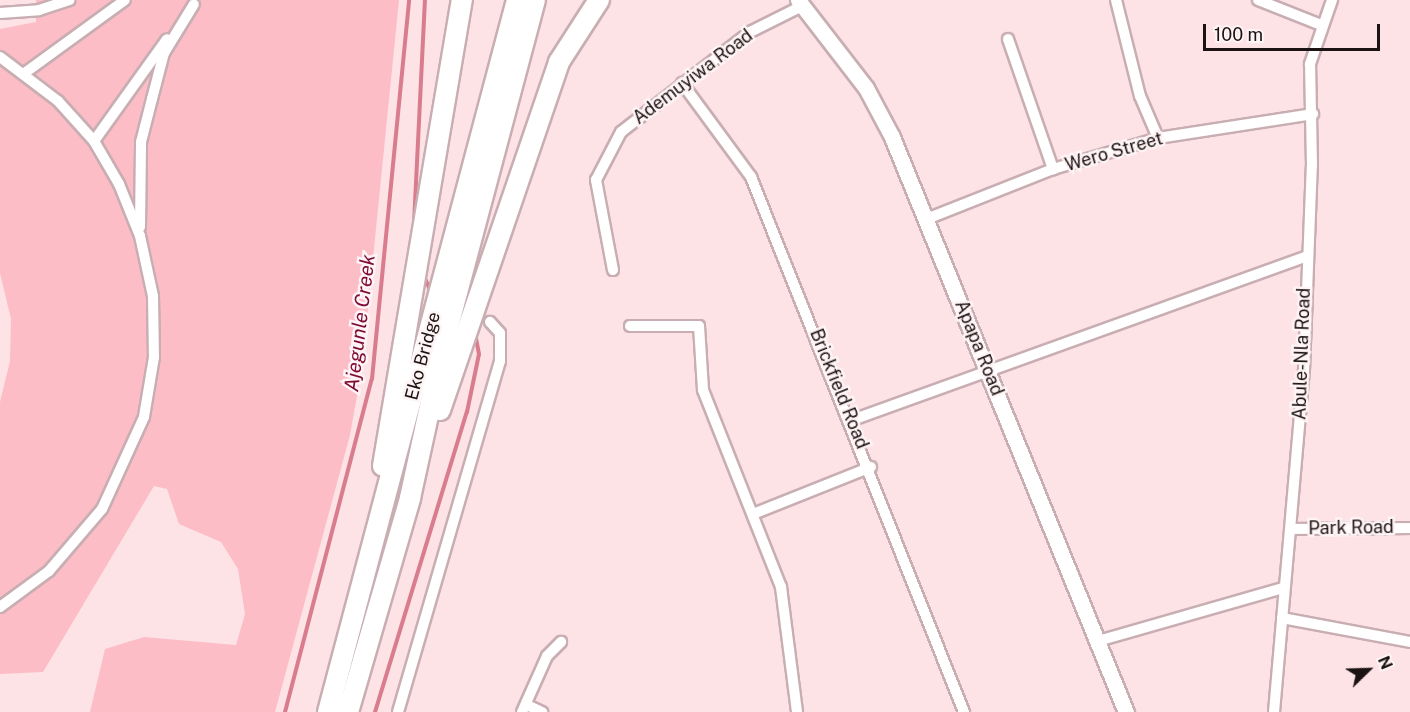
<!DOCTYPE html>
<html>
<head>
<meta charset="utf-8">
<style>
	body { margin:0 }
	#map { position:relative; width:1410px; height:712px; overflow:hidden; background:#fde2e6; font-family:"Public Sans",sans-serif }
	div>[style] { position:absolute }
	.green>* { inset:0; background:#fdbdc7 }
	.stream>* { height:4px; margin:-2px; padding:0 2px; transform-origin:2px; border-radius:2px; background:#d97c8e }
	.roads { filter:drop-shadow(2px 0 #c8aeb2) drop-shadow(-2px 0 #c8aeb2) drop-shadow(0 2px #c8aeb2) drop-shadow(0 -2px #c8aeb2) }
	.street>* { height:10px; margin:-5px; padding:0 5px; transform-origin:5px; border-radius:5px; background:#fff }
	.secondary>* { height:15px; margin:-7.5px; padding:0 7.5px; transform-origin:7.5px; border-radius:7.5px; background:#fff }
	.highway>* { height:20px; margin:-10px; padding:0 10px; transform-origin:10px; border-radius:10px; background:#fff }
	span { translate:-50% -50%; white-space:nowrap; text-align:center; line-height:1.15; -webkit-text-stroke:5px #fff4f5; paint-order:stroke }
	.street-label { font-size:18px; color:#1b1213 }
	.water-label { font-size:20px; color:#7e0b35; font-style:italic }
	.north { position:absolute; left:1338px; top:640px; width:60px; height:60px; -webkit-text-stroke:4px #fff4f5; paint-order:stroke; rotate:67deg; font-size:16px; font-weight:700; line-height:24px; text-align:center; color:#1b1213 }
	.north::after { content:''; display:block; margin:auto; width:21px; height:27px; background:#1b1213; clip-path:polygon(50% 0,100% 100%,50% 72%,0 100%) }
	.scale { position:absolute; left:1203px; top:24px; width:177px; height:27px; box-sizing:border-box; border:3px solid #1b1213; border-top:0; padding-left:8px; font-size:18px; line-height:21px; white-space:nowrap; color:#1b1213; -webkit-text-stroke:4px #fff4f5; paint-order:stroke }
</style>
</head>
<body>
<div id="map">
	<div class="green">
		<div style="clip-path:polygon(36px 0,195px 0,195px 7px,200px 0,399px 0,362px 368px,350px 435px,275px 712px,90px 712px,105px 649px,144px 637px,236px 645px,245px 614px,238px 569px,221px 542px,179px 524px,167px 489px,154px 486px,43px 672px,0 674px,0 402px,10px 361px,11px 319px,0 273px,0 29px,36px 22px)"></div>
	</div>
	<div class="stream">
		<div style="left:413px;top:244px;width:244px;rotate:-87.2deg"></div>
		<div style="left:423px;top:274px;width:22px;rotate:66deg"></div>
		<div style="left:285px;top:712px;width:344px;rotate:-75.4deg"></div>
		<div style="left:372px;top:379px;width:381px;rotate:-84.4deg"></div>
		<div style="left:375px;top:712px;width:314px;rotate:-73deg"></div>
		<div style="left:467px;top:412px;width:59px;rotate:-78.3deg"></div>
		<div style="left:479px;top:354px;width:20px;rotate:-101deg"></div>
	</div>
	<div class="roads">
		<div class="street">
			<div style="left:1116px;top:0;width:99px;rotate:76deg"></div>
			<div style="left:1140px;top:96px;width:46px;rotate:66.8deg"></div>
			<div style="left:1258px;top:0;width:68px;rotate:21.6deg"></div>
			<div style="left:0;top:13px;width:39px;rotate:-4deg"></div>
			<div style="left:39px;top:10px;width:32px;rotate:-18deg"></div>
			<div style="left:1008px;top:39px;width:138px;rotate:70.9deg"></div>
			<div style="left:0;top:57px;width:73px;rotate:37.2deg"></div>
			<div style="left:58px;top:101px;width:54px;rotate:48deg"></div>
			<div style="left:94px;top:141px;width:50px;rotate:59.8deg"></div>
			<div style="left:119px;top:184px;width:56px;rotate:68deg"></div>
			<div style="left:140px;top:236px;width:61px;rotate:77.8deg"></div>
			<div style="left:153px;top:296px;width:61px;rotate:89.1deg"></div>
			<div style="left:154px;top:357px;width:61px;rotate:99.5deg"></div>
			<div style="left:144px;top:417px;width:101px;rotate:114.5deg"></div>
			<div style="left:102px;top:509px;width:82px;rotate:130.5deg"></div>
			<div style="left:49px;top:571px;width:61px;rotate:143.7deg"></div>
			<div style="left:26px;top:72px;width:122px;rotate:-36deg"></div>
			<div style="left:682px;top:83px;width:117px;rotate:53.7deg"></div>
			<div style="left:751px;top:177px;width:576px;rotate:68.29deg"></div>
			<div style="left:94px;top:141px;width:125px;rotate:-54.4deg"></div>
			<div style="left:924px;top:220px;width:139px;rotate:-21.6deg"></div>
			<div style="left:1053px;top:169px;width:109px;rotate:-16.4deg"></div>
			<div style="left:1158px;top:138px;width:157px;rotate:-8.8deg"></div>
			<div style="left:140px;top:227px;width:85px;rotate:-89.3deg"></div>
			<div style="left:141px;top:142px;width:44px;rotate:-75.7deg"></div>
			<div style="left:152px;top:99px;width:48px;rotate:-75.4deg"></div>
			<div style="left:164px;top:53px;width:57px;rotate:-58.5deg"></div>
			<div style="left:613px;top:270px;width:92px;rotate:-100.7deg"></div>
			<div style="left:596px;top:180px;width:54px;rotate:-62.5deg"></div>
			<div style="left:621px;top:132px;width:163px;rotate:-37.8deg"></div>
			<div style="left:750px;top:32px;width:56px;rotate:-26.6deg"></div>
			<div style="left:630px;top:326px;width:69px"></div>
			<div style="left:699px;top:326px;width:64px;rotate:86.4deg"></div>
			<div style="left:703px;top:390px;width:212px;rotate:68.4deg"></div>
			<div style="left:781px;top:587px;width:126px;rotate:82.7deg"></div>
			<div style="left:852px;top:420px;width:484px;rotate:-19.8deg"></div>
			<div style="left:753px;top:514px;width:127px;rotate:-21.7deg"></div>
			<div style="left:1292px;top:529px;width:118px;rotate:-0.5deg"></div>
			<div style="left:1282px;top:618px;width:130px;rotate:10.6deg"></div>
			<div style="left:1098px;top:641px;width:192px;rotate:-16deg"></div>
			<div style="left:527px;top:705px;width:17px;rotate:25deg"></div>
			<div style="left:398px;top:712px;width:366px;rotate:-73.8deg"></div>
			<div style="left:500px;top:361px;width:28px;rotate:-90deg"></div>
			<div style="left:500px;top:333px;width:15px;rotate:-132deg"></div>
			<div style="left:522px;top:712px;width:61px;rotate:-65.9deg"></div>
			<div style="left:547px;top:656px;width:20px;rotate:-45deg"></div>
			<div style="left:1274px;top:712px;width:343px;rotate:-85deg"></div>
			<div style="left:1304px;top:370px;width:204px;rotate:-87.8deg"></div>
			<div style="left:1312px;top:166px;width:102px;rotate:-91.1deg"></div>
			<div style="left:1310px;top:64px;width:68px;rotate:-71deg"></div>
		</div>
		<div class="secondary">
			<div style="left:798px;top:0;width:111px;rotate:52.3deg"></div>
			<div style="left:866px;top:88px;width:55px;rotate:62deg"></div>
			<div style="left:892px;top:137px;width:621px;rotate:67.86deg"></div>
		</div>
		<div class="highway">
			<div style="left:440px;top:410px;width:368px;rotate:-71.1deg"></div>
			<div style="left:559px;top:62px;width:74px;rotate:-57.2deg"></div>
			<div style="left:383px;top:466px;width:473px;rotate:-80.4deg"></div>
			<div style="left:328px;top:712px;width:737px;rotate:-75.13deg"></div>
			<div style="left:348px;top:712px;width:223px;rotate:-73.8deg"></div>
			<div style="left:410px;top:498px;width:164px;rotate:-77.7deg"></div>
			<div style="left:445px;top:338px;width:350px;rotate:-75.1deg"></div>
		</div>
	</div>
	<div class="street-label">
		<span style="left:693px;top:77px;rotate:-37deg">Ademuyiwa Road</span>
		<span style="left:1114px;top:152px;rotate:-16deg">Wero Street</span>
		<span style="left:979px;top:348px;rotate:68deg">Apapa Road</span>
		<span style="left:1302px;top:354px;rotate:-88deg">Abule-Nla Road</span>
		<span style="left:423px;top:356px;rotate:-75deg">Eko Bridge</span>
		<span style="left:839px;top:389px;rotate:68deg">Brickfield Road</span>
		<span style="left:1351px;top:528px;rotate:-1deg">Park Road</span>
	</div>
	<div class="water-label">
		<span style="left:360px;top:323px;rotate:-83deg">Ajegunle Creek</span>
	</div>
	<div class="north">N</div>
	<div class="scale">100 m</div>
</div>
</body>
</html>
